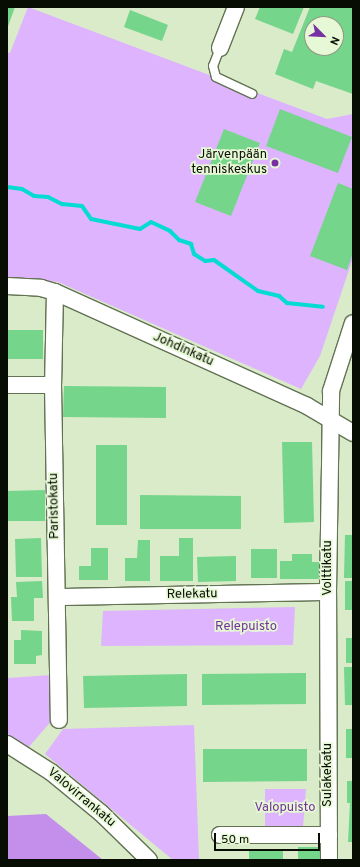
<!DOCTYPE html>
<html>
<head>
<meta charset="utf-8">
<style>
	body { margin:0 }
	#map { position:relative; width:360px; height:867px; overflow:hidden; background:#d9ebc8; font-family:Overpass,sans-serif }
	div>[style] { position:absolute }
	.green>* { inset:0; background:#deb4fe }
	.forest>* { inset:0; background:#c38fea }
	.stream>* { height:4px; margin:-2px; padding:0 2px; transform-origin:2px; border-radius:2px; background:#05dbd3 }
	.building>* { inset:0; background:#75d58b }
	.roads { filter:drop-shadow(1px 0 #627253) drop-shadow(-1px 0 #627253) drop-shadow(0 1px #627253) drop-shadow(0 -1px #627253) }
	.service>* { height:8px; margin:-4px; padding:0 4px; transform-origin:4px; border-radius:4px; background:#fff }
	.minor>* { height:16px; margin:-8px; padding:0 8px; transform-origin:8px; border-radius:8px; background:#fff }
	.dots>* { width:11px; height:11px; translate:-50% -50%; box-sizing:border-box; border:2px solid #e6f8d5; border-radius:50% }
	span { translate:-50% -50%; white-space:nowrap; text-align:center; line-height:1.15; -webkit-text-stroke:3.5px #e6f8d5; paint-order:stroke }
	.poi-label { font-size:13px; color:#080d03 }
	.right { translate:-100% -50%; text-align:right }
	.street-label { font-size:13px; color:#080d03 }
	.park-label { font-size:13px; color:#73319b }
	.frame { position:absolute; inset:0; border:8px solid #080d03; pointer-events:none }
	.north { position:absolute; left:304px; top:16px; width:40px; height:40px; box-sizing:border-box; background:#e6f8d5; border:1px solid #8d9a81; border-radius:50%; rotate:114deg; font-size:11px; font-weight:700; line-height:16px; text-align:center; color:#080d03 }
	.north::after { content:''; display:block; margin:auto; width:14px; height:18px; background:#7830a3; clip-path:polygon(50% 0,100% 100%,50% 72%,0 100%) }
	.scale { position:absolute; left:214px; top:833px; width:106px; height:18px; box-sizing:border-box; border:2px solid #080d03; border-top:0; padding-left:5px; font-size:12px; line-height:14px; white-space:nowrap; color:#080d03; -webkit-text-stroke:3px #e6f8d5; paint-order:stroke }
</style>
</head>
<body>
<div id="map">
	<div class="green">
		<div style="clip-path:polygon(28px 7px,327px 119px,353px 114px,353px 258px,320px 356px,301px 389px,58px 282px,7px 277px,7px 52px,10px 53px)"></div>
		<div style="clip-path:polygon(295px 607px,293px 645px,101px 646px,103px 611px)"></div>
		<div style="clip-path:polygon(52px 675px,53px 719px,28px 748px,7px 734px,7px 678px)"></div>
		<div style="clip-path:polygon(194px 725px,199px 860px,173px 860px,45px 754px,63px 729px)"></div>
		<div style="clip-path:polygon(265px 789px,306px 789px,303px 827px,265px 827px)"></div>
	</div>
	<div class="forest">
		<div style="clip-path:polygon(46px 814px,103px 860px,7px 860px,7px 816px)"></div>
	</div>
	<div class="stream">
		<div style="left:7px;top:187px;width:15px;rotate:8deg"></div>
		<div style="left:22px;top:189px;width:14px;rotate:30deg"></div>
		<div style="left:34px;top:196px;width:14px;rotate:4deg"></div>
		<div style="left:48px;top:197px;width:16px;rotate:27deg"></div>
		<div style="left:62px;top:204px;width:20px;rotate:6deg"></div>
		<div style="left:82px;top:206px;width:16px;rotate:55deg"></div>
		<div style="left:91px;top:219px;width:50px;rotate:11.5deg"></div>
		<div style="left:140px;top:229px;width:13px;rotate:-32deg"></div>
		<div style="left:151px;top:222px;width:21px;rotate:25deg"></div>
		<div style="left:170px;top:231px;width:13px;rotate:45deg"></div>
		<div style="left:179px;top:240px;width:13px;rotate:18deg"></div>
		<div style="left:191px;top:244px;width:10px;rotate:73deg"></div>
		<div style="left:194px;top:254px;width:13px;rotate:32deg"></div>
		<div style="left:205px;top:261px;width:9px;rotate:-6deg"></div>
		<div style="left:214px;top:260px;width:54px;rotate:35.2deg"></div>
		<div style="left:258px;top:291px;width:22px;rotate:13deg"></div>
		<div style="left:279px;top:296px;width:11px;rotate:41deg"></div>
		<div style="left:287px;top:303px;width:36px;rotate:6deg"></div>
	</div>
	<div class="building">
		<div style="clip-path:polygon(7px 7px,15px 7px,7px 29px)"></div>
		<div style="clip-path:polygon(260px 7px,304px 7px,293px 34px,255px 19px)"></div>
		<div style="clip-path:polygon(evenodd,310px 7px,353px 7px,353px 94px,316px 81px,313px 89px,275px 74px,284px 49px,292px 52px,310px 7px,312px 24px,336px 24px,336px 48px,312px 48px,312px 24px)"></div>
		<div style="clip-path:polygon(130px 10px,168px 25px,162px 41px,124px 27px)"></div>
		<div style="clip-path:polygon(280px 109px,352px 137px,338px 173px,266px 146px)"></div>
		<div style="clip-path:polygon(224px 129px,260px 143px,231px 216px,195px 202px)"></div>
		<div style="clip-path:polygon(338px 183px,353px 189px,353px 253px,347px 270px,310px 256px)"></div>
		<div style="clip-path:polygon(7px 330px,43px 330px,43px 359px,7px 359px)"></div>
		<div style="clip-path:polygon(64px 386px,166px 387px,166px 418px,63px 417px)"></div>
		<div style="clip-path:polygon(282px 442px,312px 442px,314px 522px,284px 523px)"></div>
		<div style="clip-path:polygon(96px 445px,127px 445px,127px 525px,96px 525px)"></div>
		<div style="clip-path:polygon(45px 490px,45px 521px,7px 521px,7px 491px)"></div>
		<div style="clip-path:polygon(140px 495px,241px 496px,241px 529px,140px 529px)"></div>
		<div style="clip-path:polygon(345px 535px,353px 535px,353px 578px,344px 578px)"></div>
		<div style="clip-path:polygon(41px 538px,42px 577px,16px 577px,15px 539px)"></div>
		<div style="clip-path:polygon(179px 538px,193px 538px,193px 581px,160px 581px,160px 556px,179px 556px)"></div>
		<div style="clip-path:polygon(138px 540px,150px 540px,150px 581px,125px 581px,125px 558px,137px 558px)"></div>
		<div style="clip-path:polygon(91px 548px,108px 548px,108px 580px,79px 580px,79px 566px,91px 566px)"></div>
		<div style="clip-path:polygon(251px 549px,277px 549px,277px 578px,251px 578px)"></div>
		<div style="clip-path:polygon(292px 554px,312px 554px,312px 562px,319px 562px,320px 579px,280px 579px,280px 561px,292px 561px)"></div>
		<div style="clip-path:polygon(236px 556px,236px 581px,198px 582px,197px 557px)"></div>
		<div style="clip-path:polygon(42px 581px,43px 598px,34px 598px,34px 621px,12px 621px,11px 597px,17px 597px,16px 582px)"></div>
		<div style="clip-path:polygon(345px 581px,353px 581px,353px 610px,345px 610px)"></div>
		<div style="clip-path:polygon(21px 630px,42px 631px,42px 655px,36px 656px,36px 664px,14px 664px,14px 640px,21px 640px)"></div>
		<div style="clip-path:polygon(346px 638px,353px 638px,353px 663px,346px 663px)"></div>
		<div style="clip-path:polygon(344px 667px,353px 667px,353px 705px,345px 705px)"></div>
		<div style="clip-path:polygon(306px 673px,306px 704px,202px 705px,202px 674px)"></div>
		<div style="clip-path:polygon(187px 674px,187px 706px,84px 708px,83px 676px)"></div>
		<div style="clip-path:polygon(346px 729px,353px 729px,353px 758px,346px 758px)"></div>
		<div style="clip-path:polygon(203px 749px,307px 749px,307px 781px,203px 782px)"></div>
		<div style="clip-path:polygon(347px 781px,353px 781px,353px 842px,348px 842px,350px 803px,347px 803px)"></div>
		<div style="clip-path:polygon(298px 847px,323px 847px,323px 860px,298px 860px)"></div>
		<div style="clip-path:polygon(249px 850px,283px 850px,283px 860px,249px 860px)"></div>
	</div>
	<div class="roads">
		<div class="service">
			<div style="left:220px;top:48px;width:19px;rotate:111deg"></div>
			<div style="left:213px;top:66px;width:11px;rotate:75deg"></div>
			<div style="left:216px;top:77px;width:40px;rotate:25deg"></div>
		</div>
		<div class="minor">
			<div style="left:220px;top:48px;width:44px;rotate:-68.7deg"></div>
			<div style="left:7px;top:286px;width:34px;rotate:3deg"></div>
			<div style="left:41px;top:288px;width:15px;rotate:16deg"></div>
			<div style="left:55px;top:292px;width:277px;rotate:24.3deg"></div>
			<div style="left:307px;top:406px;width:53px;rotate:30.4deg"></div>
			<div style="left:55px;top:292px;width:93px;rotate:91.2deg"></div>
			<div style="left:53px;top:385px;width:335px;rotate:89deg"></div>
			<div style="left:7px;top:385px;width:46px"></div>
			<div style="left:57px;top:597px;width:271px;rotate:-1.1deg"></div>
			<div style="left:7px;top:744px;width:52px;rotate:32.5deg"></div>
			<div style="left:51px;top:772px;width:65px;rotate:39.4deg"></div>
			<div style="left:101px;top:813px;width:67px;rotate:44.4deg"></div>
			<div style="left:220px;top:835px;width:109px"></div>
			<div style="left:329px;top:860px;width:268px;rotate:-90.2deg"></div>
			<div style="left:328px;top:592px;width:201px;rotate:-89.1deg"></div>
			<div style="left:331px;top:391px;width:71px;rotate:-72.1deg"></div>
		</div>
	</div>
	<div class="dots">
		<div style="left:275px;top:163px;background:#7830a3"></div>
	</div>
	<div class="poi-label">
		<span class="right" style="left:267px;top:163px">Järvenpään<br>tenniskeskus</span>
	</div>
	<div class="street-label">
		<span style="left:183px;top:350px;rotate:24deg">Johdinkatu</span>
		<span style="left:55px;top:506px;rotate:-91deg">Paristokatu</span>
		<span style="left:328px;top:568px;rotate:-90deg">Volttikatu</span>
		<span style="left:192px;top:595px;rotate:-1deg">Relekatu</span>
		<span style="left:328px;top:775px;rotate:-90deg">Sulakekatu</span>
		<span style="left:81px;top:798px;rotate:40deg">Valovirrankatu</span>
	</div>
	<div class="park-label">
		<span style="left:246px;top:627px">Relepuisto</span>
		<span style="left:285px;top:808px">Valopuisto</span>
	</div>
	<div class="frame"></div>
	<div class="north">N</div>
	<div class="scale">50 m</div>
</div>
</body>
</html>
